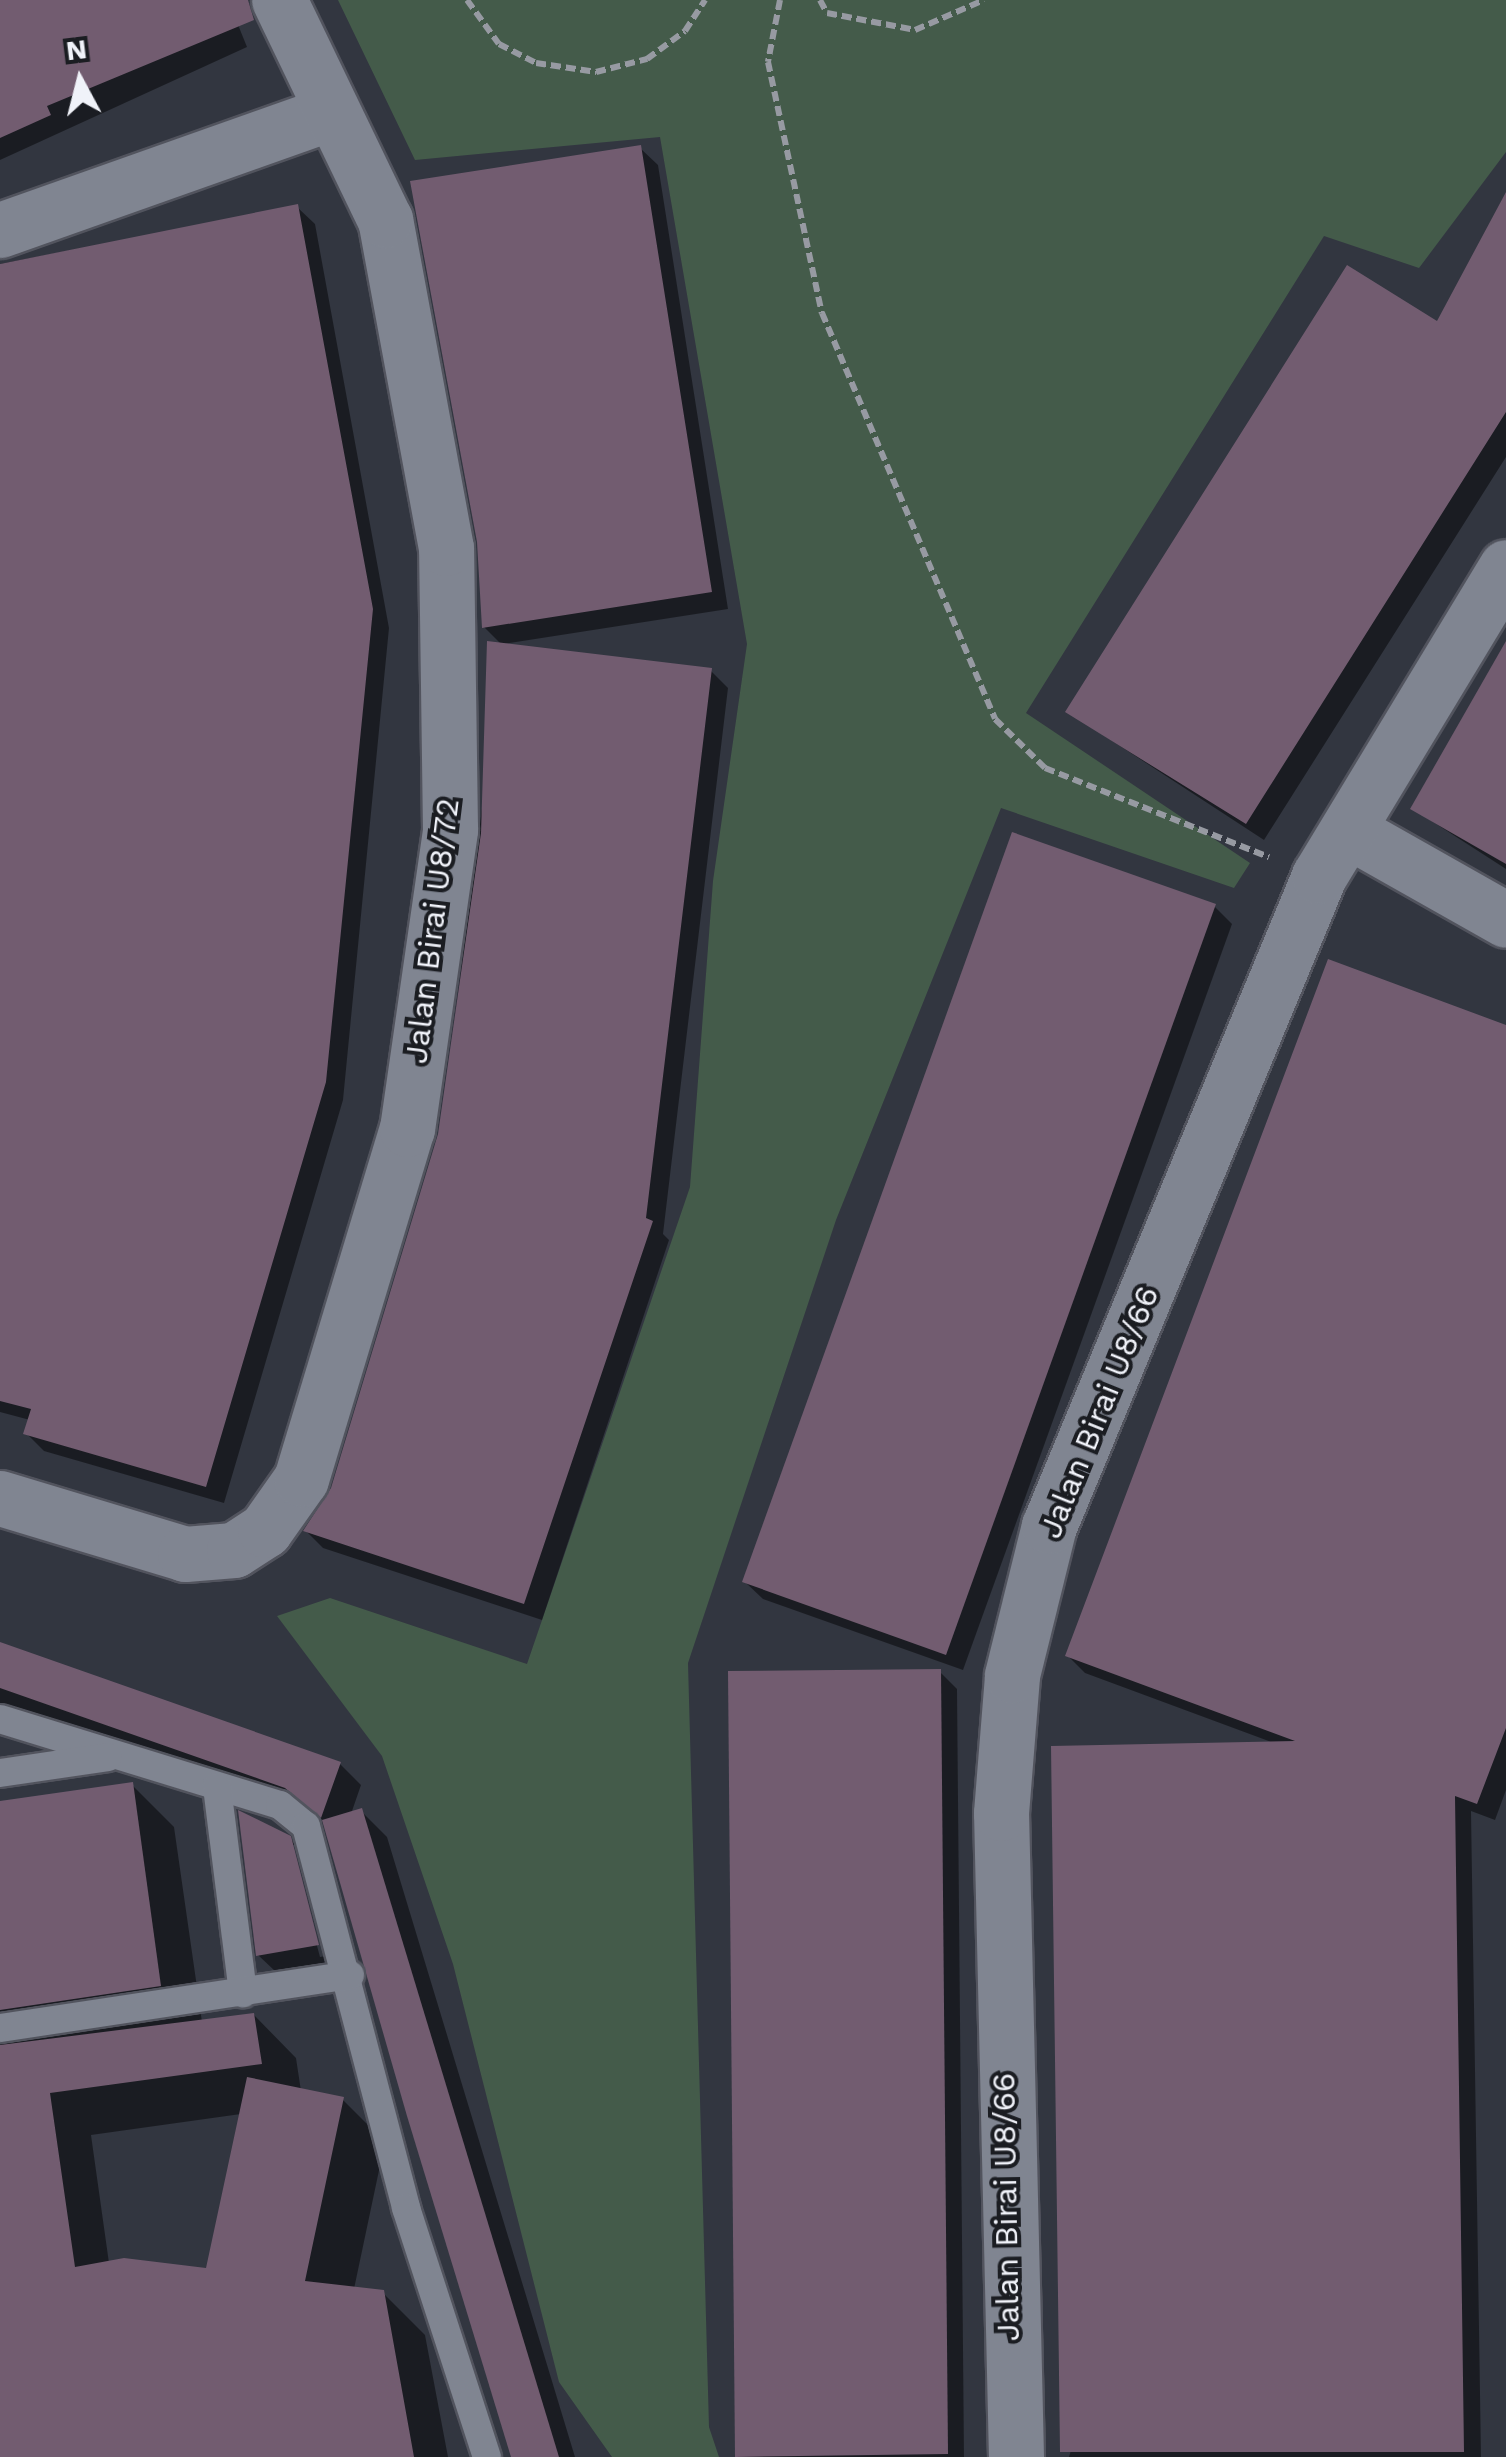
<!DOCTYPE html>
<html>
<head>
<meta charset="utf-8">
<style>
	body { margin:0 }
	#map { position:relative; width:1506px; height:2457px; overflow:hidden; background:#323640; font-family:"Work Sans",sans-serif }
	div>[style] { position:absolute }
	.green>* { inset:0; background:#445b4a }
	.shadow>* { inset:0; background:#0007 }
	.building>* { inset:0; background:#725c70 }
	.path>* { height:6px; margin-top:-3px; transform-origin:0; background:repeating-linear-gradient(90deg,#979aa2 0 10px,transparent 0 15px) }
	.roads { filter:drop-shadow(2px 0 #52545e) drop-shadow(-2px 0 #52545e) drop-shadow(0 2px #52545e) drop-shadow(0 -2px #52545e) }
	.lane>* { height:28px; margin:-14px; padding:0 14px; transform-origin:14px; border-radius:14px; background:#808591 }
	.street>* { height:55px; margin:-27.5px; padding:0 27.5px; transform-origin:27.5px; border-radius:27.5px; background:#808591 }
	span { translate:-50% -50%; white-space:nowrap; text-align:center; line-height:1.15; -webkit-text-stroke:8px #1b1d22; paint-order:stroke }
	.street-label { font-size:32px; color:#f0f2f9 }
	.north { position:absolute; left:30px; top:30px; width:100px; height:100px; -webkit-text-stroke:8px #1b1d22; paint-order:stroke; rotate:353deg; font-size:28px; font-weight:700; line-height:40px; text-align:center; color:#f0f2f9 }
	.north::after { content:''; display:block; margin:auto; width:35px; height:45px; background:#f0f2f9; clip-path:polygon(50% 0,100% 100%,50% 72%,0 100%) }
</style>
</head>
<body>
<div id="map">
	<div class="green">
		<div style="clip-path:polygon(338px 0,1506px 0,1506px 152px,1419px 268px,1324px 236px,1026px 713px,1250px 863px,1234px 888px,1001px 808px,836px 1220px,688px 1663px,709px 2427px,719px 2457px,612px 2457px,559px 2382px,453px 1964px,382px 1756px,277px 1616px,330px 1598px,527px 1664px,690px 1187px,713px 881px,747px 644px,660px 137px,415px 160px)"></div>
	</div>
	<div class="shadow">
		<div style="clip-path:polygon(0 0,228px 0,247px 47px,0 160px)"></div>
		<div style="clip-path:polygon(640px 148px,658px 165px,728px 609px,503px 644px,710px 670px,728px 688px,663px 1234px,669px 1240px,542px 1620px,323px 1548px,306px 1531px,333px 1489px,440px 1134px,503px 646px,484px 627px)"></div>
		<div style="clip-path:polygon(1506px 197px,1506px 457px,1264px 840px,1068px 712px,1438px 325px)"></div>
		<div style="clip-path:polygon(297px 207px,315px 224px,389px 628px,343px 1100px,224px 1503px,44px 1451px,26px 1433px,30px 1420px,0 1412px,0 264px)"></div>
		<div style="clip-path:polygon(1506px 645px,1506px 869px,1413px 809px)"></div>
		<div style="clip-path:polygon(1014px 836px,1215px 907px,1232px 924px,963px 1670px,763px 1599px,745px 1582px)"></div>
		<div style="clip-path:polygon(1506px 1027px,1506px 1790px,1495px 1820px,1471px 1811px,1481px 2457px,1069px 2457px,1277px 1744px,1085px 1673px,1068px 1656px)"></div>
		<div style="clip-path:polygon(0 1644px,340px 1764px,361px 1785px,351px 1814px,361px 1811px,387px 1837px,575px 2457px,514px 2457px,325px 1822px,310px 1809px,0 1706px)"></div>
		<div style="clip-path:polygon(940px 1672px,957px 1689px,964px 2457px,738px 2457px)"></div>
		<div style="clip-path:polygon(evenodd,132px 1785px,174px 1827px,202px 2022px,254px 2015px,296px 2058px,301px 2091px,342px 2099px,385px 2142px,354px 2289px,383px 2293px,425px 2335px,448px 2457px,0 2457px,0 1804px,132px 1785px,241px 2114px,208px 2271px,109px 2263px,91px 2135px,241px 2114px)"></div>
		<div style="clip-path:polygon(evenodd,289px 1838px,307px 1856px,335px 1962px,276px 1972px,258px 1955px,289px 1838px,290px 1845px,295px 1845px,325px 1956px,320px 1957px,290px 1845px)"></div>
	</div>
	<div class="building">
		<div style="clip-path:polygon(0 0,248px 0,254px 20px,47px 106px,51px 115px,0 138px)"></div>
		<div style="clip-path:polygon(641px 145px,712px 592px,482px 628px,477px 542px,410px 181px)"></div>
		<div style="clip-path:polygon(1506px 192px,1506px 412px,1246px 824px,1065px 712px,1347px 265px,1437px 321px)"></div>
		<div style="clip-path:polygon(298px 204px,373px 609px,326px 1082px,206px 1487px,23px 1434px,31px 1409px,0 1401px,0 264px)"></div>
		<div style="clip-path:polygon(487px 641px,712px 668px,646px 1218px,653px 1221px,524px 1604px,303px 1531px,331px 1488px,438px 1134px,481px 833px)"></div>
		<div style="clip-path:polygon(1506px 641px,1506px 864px,1410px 809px)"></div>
		<div style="clip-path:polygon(1012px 832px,1216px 904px,946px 1655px,742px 1582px)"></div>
		<div style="clip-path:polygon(1328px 959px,1506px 1025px,1506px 1728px,1477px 1804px,1455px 1796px,1464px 2452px,1060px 2452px,1051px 1746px,1295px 1741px,1065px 1656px)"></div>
		<div style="clip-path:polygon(0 1642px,341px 1762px,321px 1818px,285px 1788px,0 1688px)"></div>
		<div style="clip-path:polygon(941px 1669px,948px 2454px,735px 2457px,728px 1671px)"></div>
		<div style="clip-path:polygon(133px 1782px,161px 1986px,0 2010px,0 1801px)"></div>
		<div style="clip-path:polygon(362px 1808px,559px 2457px,511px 2457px,407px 2116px,322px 1820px)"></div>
		<div style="clip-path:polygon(238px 1810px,291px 1836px,319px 1945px,256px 1956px)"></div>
		<div style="clip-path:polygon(254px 2013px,262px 2064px,50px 2093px,75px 2267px,124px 2258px,206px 2268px,247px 2077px,344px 2097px,305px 2281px,384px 2290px,414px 2457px,0 2457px,0 2045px)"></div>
	</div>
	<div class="path">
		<div style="left:467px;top:0;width:54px;rotate:54deg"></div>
		<div style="left:499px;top:44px;width:42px;rotate:27.2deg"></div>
		<div style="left:536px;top:63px;width:61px;rotate:8.5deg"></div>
		<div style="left:596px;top:72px;width:53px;rotate:-14.3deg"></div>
		<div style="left:647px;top:59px;width:47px;rotate:-36.4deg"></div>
		<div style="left:685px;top:31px;width:37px;rotate:-57deg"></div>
		<div style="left:780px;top:0;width:63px;rotate:101deg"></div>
		<div style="left:768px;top:62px;width:257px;rotate:77.9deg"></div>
		<div style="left:822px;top:313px;width:441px;rotate:66.9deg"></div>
		<div style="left:995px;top:719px;width:70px;rotate:44.4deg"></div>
		<div style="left:1045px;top:768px;width:241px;rotate:21.7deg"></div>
		<div style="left:820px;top:0;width:15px;rotate:62deg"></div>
		<div style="left:827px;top:13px;width:90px;rotate:10.9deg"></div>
		<div style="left:915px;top:30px;width:75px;rotate:-23.5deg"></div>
	</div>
	<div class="roads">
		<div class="lane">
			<div style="left:0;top:1719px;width:293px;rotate:17.1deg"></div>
			<div style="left:280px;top:1805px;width:33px;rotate:39deg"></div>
			<div style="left:306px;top:1826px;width:395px;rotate:75.3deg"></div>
			<div style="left:406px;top:2208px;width:262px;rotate:72deg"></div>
			<div style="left:0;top:1773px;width:109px;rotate:-8.4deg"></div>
			<div style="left:217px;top:1787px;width:208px;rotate:82.8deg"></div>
			<div style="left:0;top:2028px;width:354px;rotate:-8.6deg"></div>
		</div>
		<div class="street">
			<div style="left:0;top:230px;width:348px;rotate:-19.5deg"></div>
			<div style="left:1349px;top:831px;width:180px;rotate:29.5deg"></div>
			<div style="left:0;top:1498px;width:193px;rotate:16.8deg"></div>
			<div style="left:185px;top:1554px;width:49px;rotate:-4.7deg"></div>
			<div style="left:234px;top:1550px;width:37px;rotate:-33deg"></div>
			<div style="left:265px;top:1530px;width:62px;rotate:-54.8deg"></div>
			<div style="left:301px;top:1479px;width:366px;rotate:-73.2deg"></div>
			<div style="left:407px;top:1129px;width:303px;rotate:-81.8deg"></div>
			<div style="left:450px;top:829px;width:281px;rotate:-90.8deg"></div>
			<div style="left:446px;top:548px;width:334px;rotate:-100.5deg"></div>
			<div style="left:385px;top:220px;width:244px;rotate:-115.7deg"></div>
			<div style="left:1016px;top:2457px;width:644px;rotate:-91.33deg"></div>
			<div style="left:1001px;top:1813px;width:138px;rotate:-85.4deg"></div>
			<div style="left:1012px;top:1675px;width:154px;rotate:-76.1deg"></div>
			<div style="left:1049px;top:1526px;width:704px;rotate:-67.44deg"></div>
			<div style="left:1319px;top:876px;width:361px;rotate:-58.8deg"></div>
		</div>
	</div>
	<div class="street-label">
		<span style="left:432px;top:931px;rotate:-83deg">Jalan Birai U8/72</span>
		<span style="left:1099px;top:1412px;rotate:-68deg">Jalan Birai U8/66</span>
		<span style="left:1006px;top:2207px;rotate:-91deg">Jalan Birai U8/66</span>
	</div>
	<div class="north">N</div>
</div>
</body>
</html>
